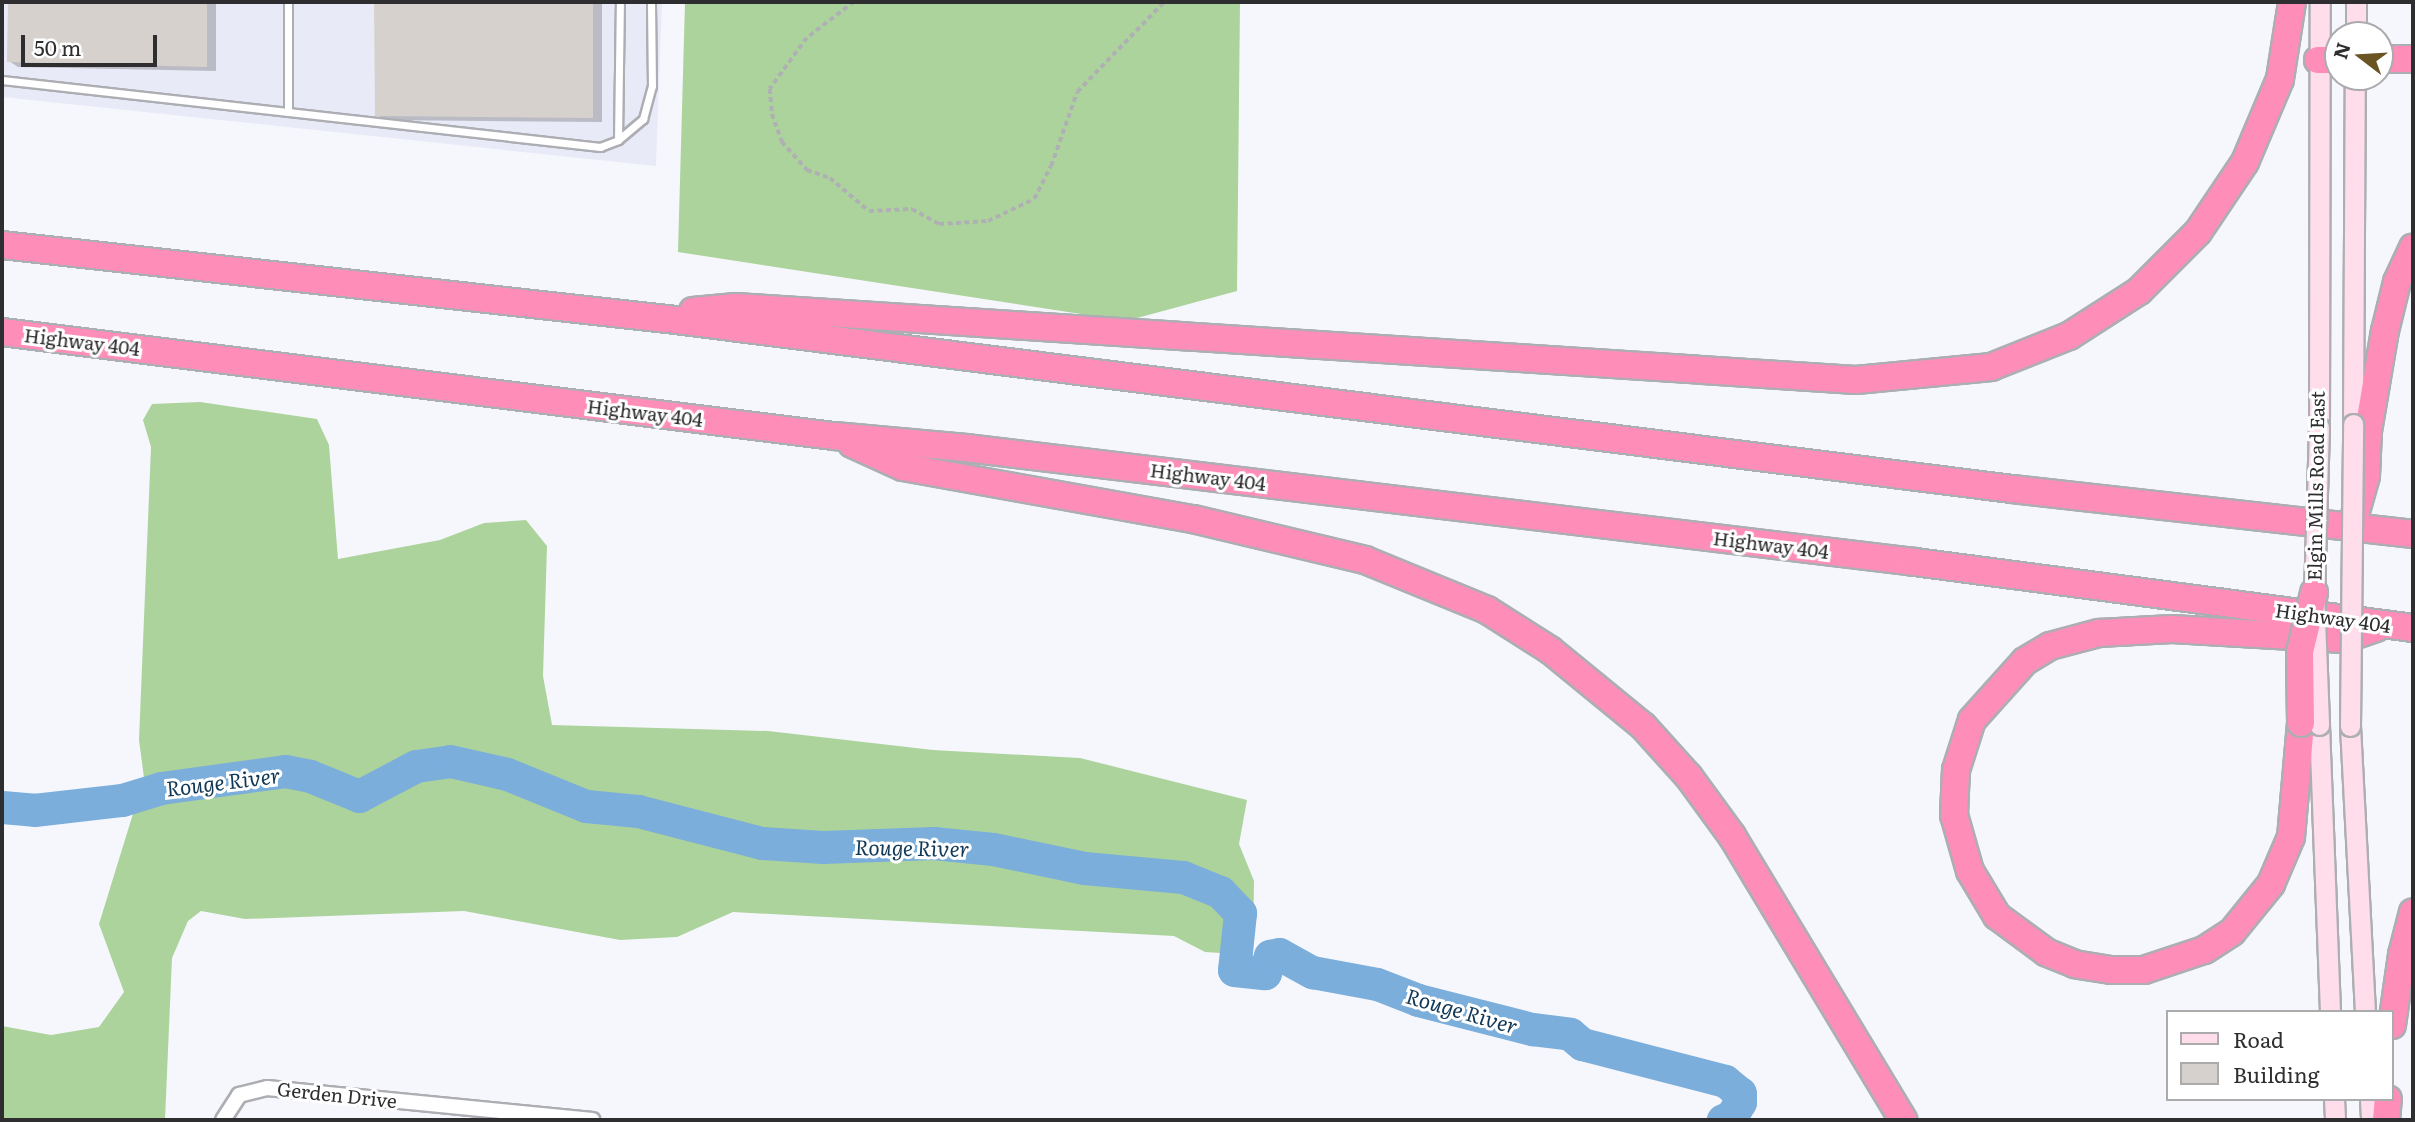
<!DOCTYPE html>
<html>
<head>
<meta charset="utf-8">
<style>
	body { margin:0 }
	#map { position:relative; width:2415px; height:1122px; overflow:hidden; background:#f6f7fd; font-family:Literata,serif }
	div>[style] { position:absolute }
	.built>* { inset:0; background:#e9eaf7 }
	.forest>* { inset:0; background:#add39c }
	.shadow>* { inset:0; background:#0003 }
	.river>* { height:33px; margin:-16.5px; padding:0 16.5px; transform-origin:16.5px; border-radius:16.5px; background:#7baedb }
	.building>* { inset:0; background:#d7d1ce }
	.path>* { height:3.5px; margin-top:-1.75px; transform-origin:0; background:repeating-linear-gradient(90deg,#afb0b4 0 5px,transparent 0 8.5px) }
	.roads { filter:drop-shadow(2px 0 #adaeb3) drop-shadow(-2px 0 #adaeb3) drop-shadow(0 2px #adaeb3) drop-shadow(0 -2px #adaeb3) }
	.service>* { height:7px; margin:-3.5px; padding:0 3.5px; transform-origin:3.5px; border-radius:3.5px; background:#fff }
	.minor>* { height:14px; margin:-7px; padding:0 7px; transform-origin:7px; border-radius:7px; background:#fff }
	.secondary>* { height:19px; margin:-9.5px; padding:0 9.5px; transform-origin:9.5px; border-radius:9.5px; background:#ffddea }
	.motorway>* { height:26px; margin:-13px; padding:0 13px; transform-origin:13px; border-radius:13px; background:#fe8eb8 }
	.bridges { filter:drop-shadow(2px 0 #adaeb3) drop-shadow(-2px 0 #adaeb3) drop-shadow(0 2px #adaeb3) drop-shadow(0 -2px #adaeb3) }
	.secondary-bridge>* { height:19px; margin:-9.5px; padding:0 9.5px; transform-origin:9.5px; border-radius:9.5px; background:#ffddea }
	.motorway-bridge>* { height:26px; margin:-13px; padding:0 13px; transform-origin:13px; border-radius:13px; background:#fe8eb8 }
	span { translate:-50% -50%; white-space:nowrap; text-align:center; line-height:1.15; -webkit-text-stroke:6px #fff; paint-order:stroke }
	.street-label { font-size:19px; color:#2e2e30 }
	.water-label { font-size:21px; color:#113856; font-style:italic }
	.frame { position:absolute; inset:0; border:4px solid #2e2e30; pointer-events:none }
	.legend { position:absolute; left:2166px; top:1010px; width:228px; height:91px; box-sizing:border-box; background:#fff; border:2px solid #ababac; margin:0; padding:9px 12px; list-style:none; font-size:21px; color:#2e2e30 }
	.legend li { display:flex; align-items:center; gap:14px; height:35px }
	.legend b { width:35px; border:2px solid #ababac }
	.north { position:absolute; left:2324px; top:21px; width:70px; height:70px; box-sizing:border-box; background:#fff; border:2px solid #ababac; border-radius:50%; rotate:287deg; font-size:19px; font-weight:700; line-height:28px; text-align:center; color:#2e2e30 }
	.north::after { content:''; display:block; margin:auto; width:24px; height:32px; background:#6b5424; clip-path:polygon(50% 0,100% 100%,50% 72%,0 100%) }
	.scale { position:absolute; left:21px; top:35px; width:136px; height:32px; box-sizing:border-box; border:4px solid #2e2e30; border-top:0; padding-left:9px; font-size:21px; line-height:24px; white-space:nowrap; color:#2e2e30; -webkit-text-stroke:5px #fff; paint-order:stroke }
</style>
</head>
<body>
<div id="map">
	<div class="built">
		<div style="clip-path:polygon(2px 2px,662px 2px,656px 166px,2px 97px)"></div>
	</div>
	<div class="forest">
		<div style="clip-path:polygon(685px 2px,1240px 2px,1237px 291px,1126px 321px,678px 252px)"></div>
		<div style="clip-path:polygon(200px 402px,317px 419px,329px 445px,338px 559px,440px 540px,484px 523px,526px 520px,547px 546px,543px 676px,552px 725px,768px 731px,933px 750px,1080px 758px,1247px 800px,1239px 844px,1254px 881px,1253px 955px,1205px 952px,1174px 936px,733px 912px,677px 937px,620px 940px,464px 911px,245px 919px,201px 911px,188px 921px,172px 958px,165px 1120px,2px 1120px,2px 1026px,51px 1035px,99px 1027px,124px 992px,99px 924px,144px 778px,139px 740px,151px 447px,143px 420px,152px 404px)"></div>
	</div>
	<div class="shadow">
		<div style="clip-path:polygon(9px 2px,216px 2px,216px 71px,18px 67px,9px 61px)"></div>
		<div style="clip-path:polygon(376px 2px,602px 2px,602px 122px,386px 120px,376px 115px)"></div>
	</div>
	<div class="river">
		<div style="left:2px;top:807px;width:32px;rotate:5deg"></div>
		<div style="left:34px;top:810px;width:89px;rotate:-6.5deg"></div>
		<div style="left:122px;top:800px;width:41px;rotate:-17.1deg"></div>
		<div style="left:161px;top:788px;width:125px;rotate:-7.8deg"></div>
		<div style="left:285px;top:771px;width:25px;rotate:11deg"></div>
		<div style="left:310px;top:776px;width:53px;rotate:22.2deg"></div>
		<div style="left:359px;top:796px;width:64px;rotate:-27.8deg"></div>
		<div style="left:416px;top:766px;width:34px;rotate:-8deg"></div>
		<div style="left:450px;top:761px;width:58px;rotate:12.8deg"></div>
		<div style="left:507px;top:774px;width:85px;rotate:22.1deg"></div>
		<div style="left:586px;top:806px;width:52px;rotate:5.5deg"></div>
		<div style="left:638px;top:811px;width:128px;rotate:14.5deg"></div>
		<div style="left:762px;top:843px;width:61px;rotate:3.8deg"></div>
		<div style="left:823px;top:847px;width:110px;rotate:-2.1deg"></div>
		<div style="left:933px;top:843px;width:60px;rotate:5.7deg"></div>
		<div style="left:993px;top:849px;width:93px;rotate:11.8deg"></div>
		<div style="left:1084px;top:868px;width:99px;rotate:5.2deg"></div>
		<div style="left:1183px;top:877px;width:40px;rotate:22deg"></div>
		<div style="left:1220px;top:892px;width:29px;rotate:46deg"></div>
		<div style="left:1240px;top:913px;width:57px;rotate:96deg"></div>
		<div style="left:1234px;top:970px;width:31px;rotate:6deg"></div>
		<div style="left:1265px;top:973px;width:18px;rotate:-74deg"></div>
		<div style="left:1270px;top:956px;width:9px;rotate:-13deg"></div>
		<div style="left:1279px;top:954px;width:38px;rotate:29deg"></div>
		<div style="left:1312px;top:972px;width:66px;rotate:10.5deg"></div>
		<div style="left:1377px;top:984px;width:44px;rotate:21.3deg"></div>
		<div style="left:1418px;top:1000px;width:118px;rotate:14.3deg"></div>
		<div style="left:1532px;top:1029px;width:38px;rotate:7deg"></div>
		<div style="left:1570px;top:1034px;width:16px;rotate:40deg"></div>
		<div style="left:1582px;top:1044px;width:148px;rotate:14.5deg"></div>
		<div style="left:1725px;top:1081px;width:19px;rotate:39deg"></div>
		<div style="left:1740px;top:1093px;width:9px;rotate:90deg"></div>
		<div style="left:1740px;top:1102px;width:17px;rotate:121deg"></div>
		<div style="left:1731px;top:1117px;width:9px;rotate:159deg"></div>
	</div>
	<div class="building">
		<div style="clip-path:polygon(8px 2px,207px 2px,207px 67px,7px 62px)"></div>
		<div style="clip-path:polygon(374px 2px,593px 2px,593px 118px,375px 116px)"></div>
	</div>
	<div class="path">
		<div style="left:854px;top:2px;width:59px;rotate:142.5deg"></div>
		<div style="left:807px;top:38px;width:63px;rotate:126deg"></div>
		<div style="left:770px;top:89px;width:25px;rotate:85deg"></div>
		<div style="left:772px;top:114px;width:30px;rotate:70deg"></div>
		<div style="left:782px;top:142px;width:38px;rotate:48deg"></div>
		<div style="left:807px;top:170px;width:24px;rotate:19deg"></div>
		<div style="left:830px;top:178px;width:51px;rotate:40.2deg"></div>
		<div style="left:869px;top:211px;width:43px;rotate:-2.7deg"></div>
		<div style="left:912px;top:209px;width:31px;rotate:29deg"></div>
		<div style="left:939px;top:224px;width:49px;rotate:-3.5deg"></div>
		<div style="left:988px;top:221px;width:51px;rotate:-25.6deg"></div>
		<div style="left:1034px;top:199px;width:37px;rotate:-63deg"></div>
		<div style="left:1051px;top:166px;width:78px;rotate:-70.6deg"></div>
		<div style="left:1077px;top:92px;width:125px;rotate:-46deg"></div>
	</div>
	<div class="roads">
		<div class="service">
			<div style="left:2px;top:80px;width:602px;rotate:6.39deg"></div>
			<div style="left:600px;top:147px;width:19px;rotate:-21deg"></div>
			<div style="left:618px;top:140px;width:138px;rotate:-89.2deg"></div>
			<div style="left:288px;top:112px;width:110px;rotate:-90deg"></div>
			<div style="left:618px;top:140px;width:33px;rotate:-40deg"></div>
			<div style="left:643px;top:119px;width:34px;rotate:-75deg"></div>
			<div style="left:652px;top:86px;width:84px;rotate:-90.7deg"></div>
		</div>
		<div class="minor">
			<div style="left:223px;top:1120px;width:30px;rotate:-57deg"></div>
			<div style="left:239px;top:1095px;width:29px;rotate:-14deg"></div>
			<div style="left:267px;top:1088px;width:327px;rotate:5.6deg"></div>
		</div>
		<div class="secondary">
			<div style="left:2356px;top:35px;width:33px;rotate:-90deg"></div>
			<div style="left:2353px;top:424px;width:347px;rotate:-89.7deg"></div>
			<div style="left:2319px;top:427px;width:425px;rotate:-89.9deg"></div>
			<div style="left:2319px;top:725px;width:287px;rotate:87.8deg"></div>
			<div style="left:2350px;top:726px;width:286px;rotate:87deg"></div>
			<div style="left:2334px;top:1099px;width:21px;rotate:87deg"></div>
			<div style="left:2370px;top:1099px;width:21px;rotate:87deg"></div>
		</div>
		<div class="motorway">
			<div style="left:2380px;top:59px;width:33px"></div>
			<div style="left:2318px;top:60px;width:20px"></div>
			<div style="left:2px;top:245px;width:678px;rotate:6.35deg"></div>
			<div style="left:676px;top:320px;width:1347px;rotate:7.21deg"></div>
			<div style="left:2012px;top:489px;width:404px;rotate:6.4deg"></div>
			<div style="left:693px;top:311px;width:43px;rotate:-5.3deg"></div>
			<div style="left:736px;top:307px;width:1122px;rotate:3.73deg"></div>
			<div style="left:1856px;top:380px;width:136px;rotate:-5.5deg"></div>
			<div style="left:1991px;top:367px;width:84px;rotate:-21.7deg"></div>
			<div style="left:2069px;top:336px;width:83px;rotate:-32.7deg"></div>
			<div style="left:2139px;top:291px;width:83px;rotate:-45deg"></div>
			<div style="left:2198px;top:232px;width:84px;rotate:-56.1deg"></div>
			<div style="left:2245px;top:162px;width:90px;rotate:-67.1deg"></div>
			<div style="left:2280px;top:79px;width:78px;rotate:-81.1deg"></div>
			<div style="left:2px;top:332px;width:838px;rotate:7.13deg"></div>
			<div style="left:834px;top:436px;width:133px;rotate:5.2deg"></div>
			<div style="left:966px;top:448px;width:956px;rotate:6.85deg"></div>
			<div style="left:1915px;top:562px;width:502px;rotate:7.55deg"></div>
			<div style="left:852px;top:444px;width:56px;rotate:24.3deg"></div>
			<div style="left:903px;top:467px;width:295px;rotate:10.2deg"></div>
			<div style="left:1193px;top:519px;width:177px;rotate:13.4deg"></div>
			<div style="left:1365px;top:560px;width:132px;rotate:22.3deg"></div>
			<div style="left:1487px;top:610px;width:75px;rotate:32.4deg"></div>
			<div style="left:1550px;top:650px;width:120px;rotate:39.3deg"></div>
			<div style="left:1643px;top:726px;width:69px;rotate:48deg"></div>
			<div style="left:1689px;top:777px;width:73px;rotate:53.9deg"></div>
			<div style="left:1732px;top:836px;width:332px;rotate:58.9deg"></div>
			<div style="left:2353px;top:522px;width:48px;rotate:-74.2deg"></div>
			<div style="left:2366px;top:476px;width:45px;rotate:-87.5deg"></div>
			<div style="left:2368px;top:431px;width:101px;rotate:-80.4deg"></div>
			<div style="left:2385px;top:331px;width:50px;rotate:-76.2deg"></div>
			<div style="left:2397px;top:282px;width:38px;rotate:-65deg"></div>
			<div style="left:2301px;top:723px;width:114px;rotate:95deg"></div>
			<div style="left:2291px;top:837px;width:51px;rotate:113.1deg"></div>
			<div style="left:2271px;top:884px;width:62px;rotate:129.1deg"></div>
			<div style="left:2232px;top:932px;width:33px;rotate:147deg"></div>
			<div style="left:2204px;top:950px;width:63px;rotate:161.6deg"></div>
			<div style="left:2144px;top:970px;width:33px;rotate:180deg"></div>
			<div style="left:2111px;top:970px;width:36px;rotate:-171deg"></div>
			<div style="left:2075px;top:964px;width:31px;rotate:-158deg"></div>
			<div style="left:2046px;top:952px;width:61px;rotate:-143.7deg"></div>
			<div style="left:1997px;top:916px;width:52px;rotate:-121deg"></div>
			<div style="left:1970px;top:871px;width:58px;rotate:-105.9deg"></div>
			<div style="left:1954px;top:815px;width:45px;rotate:-87.5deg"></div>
			<div style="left:1956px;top:770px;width:52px;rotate:-72.3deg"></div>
			<div style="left:1972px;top:720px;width:79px;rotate:-48.1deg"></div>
			<div style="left:2025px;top:661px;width:29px;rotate:-31deg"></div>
			<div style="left:2050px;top:646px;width:51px;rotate:-14.9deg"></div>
			<div style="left:2099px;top:633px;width:73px;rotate:-3.1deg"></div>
			<div style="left:2172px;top:629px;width:172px;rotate:3.3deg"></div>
			<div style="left:2344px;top:639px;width:34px;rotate:-19deg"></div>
			<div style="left:2392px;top:1025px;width:71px;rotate:-81.9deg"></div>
			<div style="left:2402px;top:955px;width:44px;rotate:-75.7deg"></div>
			<div style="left:2386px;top:1120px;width:21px;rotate:-85deg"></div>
		</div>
	</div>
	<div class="bridges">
		<div class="secondary-bridge">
			<div style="left:2319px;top:427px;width:166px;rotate:91.7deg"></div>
			<div style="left:2314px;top:593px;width:132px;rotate:87.8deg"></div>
			<div style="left:2350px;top:726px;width:302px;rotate:-89.4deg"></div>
		</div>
		<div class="motorway-bridge">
			<div style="left:2301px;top:723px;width:71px;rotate:-90.8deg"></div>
			<div style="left:2300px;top:652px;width:61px;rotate:-76.7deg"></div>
		</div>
	</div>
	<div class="street-label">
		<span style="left:82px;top:342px;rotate:7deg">Highway 404</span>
		<span style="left:645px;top:413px;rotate:7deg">Highway 404</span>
		<span style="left:1208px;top:477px;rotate:7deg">Highway 404</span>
		<span style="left:2316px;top:486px;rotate:-89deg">Elgin Mills Road East</span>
		<span style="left:1771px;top:545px;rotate:7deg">Highway 404</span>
		<span style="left:2333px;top:618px;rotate:8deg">Highway 404</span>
		<span style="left:337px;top:1095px;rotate:6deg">Gerden Drive</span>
	</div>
	<div class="water-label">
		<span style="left:223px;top:781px;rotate:-7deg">Rouge River</span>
		<span style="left:912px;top:847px;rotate:1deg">Rouge River</span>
		<span style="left:1462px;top:1010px;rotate:16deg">Rouge River</span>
	</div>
	<div class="frame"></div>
	<ul class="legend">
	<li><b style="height:9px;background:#ffddea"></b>Road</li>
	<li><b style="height:19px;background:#d7d1ce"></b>Building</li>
	</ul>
	<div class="north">N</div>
	<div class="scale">50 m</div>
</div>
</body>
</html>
